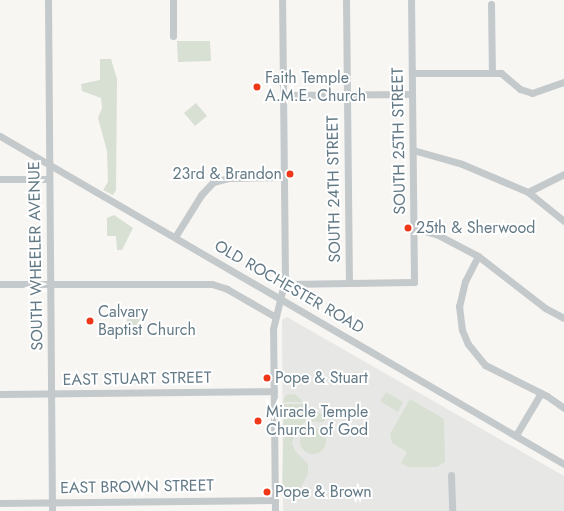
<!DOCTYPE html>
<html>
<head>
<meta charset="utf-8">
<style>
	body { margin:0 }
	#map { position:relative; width:564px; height:511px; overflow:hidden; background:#f7f6f3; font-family:Jost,sans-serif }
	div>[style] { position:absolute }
	.built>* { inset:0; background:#e7e8e6 }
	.green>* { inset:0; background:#d8dfd3 }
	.round { border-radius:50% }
	.street>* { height:7px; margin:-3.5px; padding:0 3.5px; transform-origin:3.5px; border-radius:3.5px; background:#c4c9cb }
	.dots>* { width:11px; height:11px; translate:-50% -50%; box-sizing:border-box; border:2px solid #fff; border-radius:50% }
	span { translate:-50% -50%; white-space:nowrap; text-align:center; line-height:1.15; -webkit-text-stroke:4px #fff; paint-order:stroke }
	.poi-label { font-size:16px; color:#637a86 }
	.left { translate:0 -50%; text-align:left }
	.right { translate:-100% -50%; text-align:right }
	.street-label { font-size:16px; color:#637a86 }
</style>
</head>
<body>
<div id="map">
	<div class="built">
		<div style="clip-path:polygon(287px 317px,564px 476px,564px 511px,283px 511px,282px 320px)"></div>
	</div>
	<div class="green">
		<div style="clip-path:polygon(177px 41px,210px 41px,211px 61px,178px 62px)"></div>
		<div style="clip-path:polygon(100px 59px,111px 59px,117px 79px,116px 190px,113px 195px,103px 190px,108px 182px,107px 151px,98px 118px,102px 108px,101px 98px,82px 91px,81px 84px,100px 80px)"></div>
		<div style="clip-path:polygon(196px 103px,207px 116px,195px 126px,184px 113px)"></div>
		<div style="clip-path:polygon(114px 215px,133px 228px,122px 250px,117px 250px,116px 236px,107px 236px,107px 218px)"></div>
		<div style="clip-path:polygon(141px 318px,141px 336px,127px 336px,127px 319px)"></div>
		<div style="clip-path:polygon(386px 392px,403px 402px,398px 412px,380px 401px)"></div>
		<div style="clip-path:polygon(295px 394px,303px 402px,283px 402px,286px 395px)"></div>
		<div style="clip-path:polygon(410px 399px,444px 419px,445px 462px,437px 467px,408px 467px,401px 463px,407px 452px,392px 443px,390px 434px)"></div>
		<div style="clip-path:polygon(284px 404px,304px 404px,327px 417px,323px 422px,306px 421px,296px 429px,292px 443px,295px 451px,308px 464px,308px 474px,300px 489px,286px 495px,282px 493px)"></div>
		<div class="round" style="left:300px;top:428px;width:26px;height:26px"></div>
	</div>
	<div class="street">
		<div style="left:48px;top:0;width:511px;rotate:89.55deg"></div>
		<div style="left:173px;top:0;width:36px;rotate:90deg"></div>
		<div style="left:346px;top:0;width:283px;rotate:89.4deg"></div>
		<div style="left:491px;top:4px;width:68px;rotate:89.2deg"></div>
		<div style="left:412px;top:73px;width:89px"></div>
		<div style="left:501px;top:73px;width:25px;rotate:40deg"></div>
		<div style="left:520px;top:89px;width:13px;rotate:18deg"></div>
		<div style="left:532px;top:93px;width:34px;rotate:-19deg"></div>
		<div style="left:283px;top:95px;width:129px;rotate:-0.4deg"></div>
		<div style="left:0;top:136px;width:652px;rotate:30.18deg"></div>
		<div style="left:413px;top:150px;width:51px;rotate:15.9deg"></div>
		<div style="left:462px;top:164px;width:72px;rotate:23deg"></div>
		<div style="left:528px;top:192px;width:46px;rotate:38.9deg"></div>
		<div style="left:0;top:179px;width:49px"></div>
		<div style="left:528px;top:192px;width:40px;rotate:-26.6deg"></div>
		<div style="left:414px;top:228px;width:25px;rotate:16deg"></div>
		<div style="left:438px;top:235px;width:45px;rotate:27.7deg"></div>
		<div style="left:478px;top:256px;width:85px;rotate:37.8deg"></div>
		<div style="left:545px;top:308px;width:21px;rotate:28deg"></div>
		<div style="left:175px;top:237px;width:49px;rotate:-58.2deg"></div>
		<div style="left:201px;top:195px;width:18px;rotate:-47deg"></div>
		<div style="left:213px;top:182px;width:16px;rotate:-14deg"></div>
		<div style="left:229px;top:178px;width:55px;rotate:-1deg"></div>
		<div style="left:478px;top:256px;width:28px;rotate:117deg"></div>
		<div style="left:465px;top:281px;width:26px;rotate:103deg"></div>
		<div style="left:459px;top:306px;width:24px;rotate:83deg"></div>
		<div style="left:462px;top:330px;width:15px;rotate:67deg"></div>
		<div style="left:468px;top:344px;width:27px;rotate:51deg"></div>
		<div style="left:485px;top:365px;width:69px;rotate:26.6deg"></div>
		<div style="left:547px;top:396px;width:21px;rotate:35deg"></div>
		<div style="left:0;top:284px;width:212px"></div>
		<div style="left:212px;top:284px;width:16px;rotate:18deg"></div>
		<div style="left:227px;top:289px;width:54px;rotate:29.9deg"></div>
		<div style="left:285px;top:284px;width:129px;rotate:-0.9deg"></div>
		<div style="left:414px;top:282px;width:282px;rotate:-90.6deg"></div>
		<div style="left:0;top:394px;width:274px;rotate:-0.6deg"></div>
		<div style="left:516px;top:435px;width:49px;rotate:-59.2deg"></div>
		<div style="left:451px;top:475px;width:36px;rotate:88deg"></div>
		<div style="left:0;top:503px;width:275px;rotate:-0.6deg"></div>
		<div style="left:275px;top:511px;width:182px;rotate:-90.6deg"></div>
		<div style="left:273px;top:329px;width:51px;rotate:-76.5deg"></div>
		<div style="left:285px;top:279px;width:279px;rotate:-90.6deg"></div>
	</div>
	<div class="dots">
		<div style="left:257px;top:87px;background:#ef381a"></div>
		<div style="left:290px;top:174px;background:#ef381a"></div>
		<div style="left:408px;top:228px;background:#ef381a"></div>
		<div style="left:90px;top:321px;background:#ef381a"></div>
		<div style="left:267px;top:378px;background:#ef381a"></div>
		<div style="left:258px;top:421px;background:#ef381a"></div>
		<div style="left:267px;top:492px;background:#ef381a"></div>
	</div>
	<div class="poi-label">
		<span class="left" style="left:265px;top:87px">Faith Temple<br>A.M.E. Church</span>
		<span class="right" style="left:282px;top:174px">23rd &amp; Brandon</span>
		<span class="left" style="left:416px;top:228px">25th &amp; Sherwood</span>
		<span class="left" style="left:98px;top:321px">Calvary<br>Baptist Church</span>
		<span class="left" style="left:275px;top:378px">Pope &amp; Stuart</span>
		<span class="left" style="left:266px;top:421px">Miracle Temple<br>Church of God</span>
		<span class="left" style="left:275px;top:492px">Pope &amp; Brown</span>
	</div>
	<div class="street-label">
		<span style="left:399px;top:141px;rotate:-91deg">SOUTH 25TH STREET</span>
		<span style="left:334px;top:189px;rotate:-91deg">SOUTH 24TH STREET</span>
		<span style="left:36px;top:256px;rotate:-91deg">SOUTH WHEELER AVENUE</span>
		<span style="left:289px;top:287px;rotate:30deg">OLD ROCHESTER ROAD</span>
		<span style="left:137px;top:379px;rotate:-1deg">EAST STUART STREET</span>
		<span style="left:137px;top:487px;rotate:-1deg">EAST BROWN STREET</span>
	</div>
</div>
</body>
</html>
